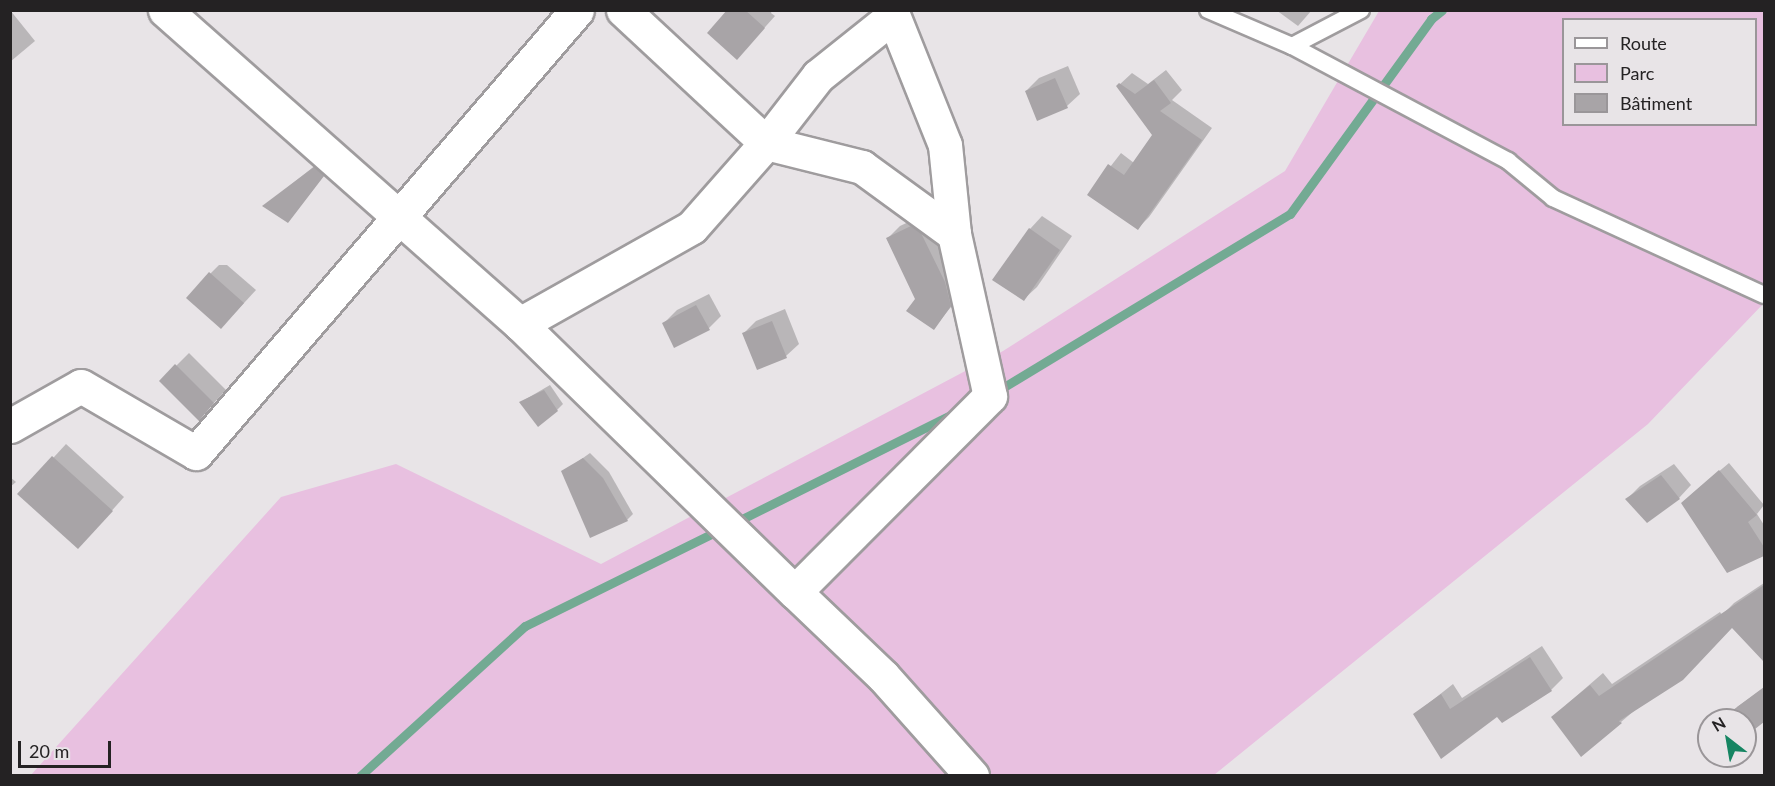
<!DOCTYPE html>
<html>
<head>
<meta charset="utf-8">
<style>
	body { margin:0 }
	#map { position:relative; width:1775px; height:786px; overflow:hidden; background:#e8e4e7; font-family:Lato,sans-serif }
	div>[style] { position:absolute }
	.green>* { inset:0; background:#e8c0e0 }
	.shadow>* { inset:0; background:#0003 }
	.stream>* { height:9px; margin:-4.5px; padding:0 4.5px; transform-origin:4.5px; border-radius:4.5px; background:#73aa93 }
	.building>* { inset:0; background:#a8a4a7 }
	.roads { filter:drop-shadow(2px 0 #9f9c9e) drop-shadow(-2px 0 #9f9c9e) drop-shadow(0 2px #9f9c9e) drop-shadow(0 -2px #9f9c9e) }
	.service>* { height:16px; margin:-8px; padding:0 8px; transform-origin:8px; border-radius:8px; background:#fff }
	.minor>* { height:33px; margin:-16.5px; padding:0 16.5px; transform-origin:16.5px; border-radius:16.5px; background:#fff }
	span { translate:-50% -50%; white-space:nowrap; text-align:center; line-height:1.15; -webkit-text-stroke:4.5px #e8e4e7; paint-order:stroke }
	.frame { position:absolute; inset:0; border:12px solid #242223; pointer-events:none }
	.legend { position:absolute; left:1562px; top:18px; width:195px; height:108px; box-sizing:border-box; background:#e8e4e7; border:2px solid #9a9699; margin:0; padding:8px 10px; list-style:none; font-size:18px; color:#242223 }
	.legend li { display:flex; align-items:center; gap:12px; height:30px }
	.legend b { width:30px; border:2px solid #9a9699 }
	.north { position:absolute; left:1697px; top:708px; width:60px; height:60px; box-sizing:border-box; background:#e8e4e7; border:2px solid #9a9699; border-radius:50%; rotate:329deg; font-size:16px; font-weight:700; line-height:24px; text-align:center; color:#242223 }
	.north::after { content:''; display:block; margin:auto; width:21px; height:27px; background:#168562; clip-path:polygon(50% 0,100% 100%,50% 72%,0 100%) }
	.scale { position:absolute; left:18px; top:741px; width:93px; height:27px; box-sizing:border-box; border:3px solid #242223; border-top:0; padding-left:8px; font-size:18px; line-height:21px; white-space:nowrap; color:#242223; -webkit-text-stroke:4px #e8e4e7; paint-order:stroke }
</style>
</head>
<body>
<div id="map">
	<div class="green">
		<div style="clip-path:polygon(evenodd,1379px 11px,1764px 11px,1764px 303px,1648px 424px,1214px 775px,30px 776px,281px 497px,396px 464px,601px 564px,1003px 351px,1285px 171px,1379px 11px,1564px 20px,1756px 20px,1756px 124px,1564px 124px,1564px 20px)"></div>
	</div>
	<div class="shadow">
		<div style="clip-path:polygon(10px 10px,35px 41px,10px 62px)"></div>
		<div style="clip-path:polygon(729px 10px,772px 10px,771px 13px,775px 16px,748px 46px)"></div>
		<div style="clip-path:polygon(1276px 10px,1312px 10px,1298px 26px)"></div>
		<div style="clip-path:polygon(1068px 66px,1080px 94px,1067px 106px,1026px 91px,1039px 78px)"></div>
		<div style="clip-path:polygon(1166px 70px,1182px 90px,1172px 100px,1212px 128px,1149px 217px,1138px 228px,1089px 194px,1121px 153px,1134px 163px,1154px 134px,1118px 86px,1132px 73px,1148px 84px)"></div>
		<div style="clip-path:polygon(321px 161px,329px 169px,288px 222px,265px 205px)"></div>
		<div style="clip-path:polygon(925px 214px,933px 220px,963px 292px,934px 328px,887px 239px,900px 226px)"></div>
		<div style="clip-path:polygon(1042px 216px,1072px 236px,1037px 287px,1024px 299px,1030px 229px)"></div>
		<div style="clip-path:polygon(219px 265px,227px 265px,256px 290px,233px 315px,206px 278px)"></div>
		<div style="clip-path:polygon(709px 294px,721px 316px,709px 328px,664px 323px,677px 310px)"></div>
		<div style="clip-path:polygon(785px 309px,799px 344px,786px 356px,757px 368px,743px 334px,756px 321px)"></div>
		<div style="clip-path:polygon(189px 353px,226px 390px,199px 419px,161px 381px)"></div>
		<div style="clip-path:polygon(550px 385px,563px 404px,557px 410px,521px 402px)"></div>
		<div style="clip-path:polygon(66px 444px,124px 497px,91px 534px,20px 494px)"></div>
		<div style="clip-path:polygon(590px 453px,609px 472px,633px 514px,627px 520px,566px 470px)"></div>
		<div style="clip-path:polygon(1729px 463px,1764px 505px,1757px 514px,1764px 525px,1764px 554px,1727px 572px,1692px 494px)"></div>
		<div style="clip-path:polygon(1674px 464px,1691px 485px,1679px 498px,1627px 499px,1640px 486px)"></div>
		<div style="clip-path:polygon(10px 477px,16px 482px,10px 487px)"></div>
		<div style="clip-path:polygon(1764px 583px,1764px 649px,1746px 640px,1733px 626px,1621px 722px,1566px 705px,1603px 673px,1612px 684px,1720px 612px,1722px 615px,1734px 603px)"></div>
		<div style="clip-path:polygon(1542px 646px,1563px 678px,1551px 690px,1498px 714px,1415px 714px,1453px 684px,1462px 698px)"></div>
		<div style="clip-path:polygon(1764px 688px,1764px 721px,1746px 734px,1745px 720px,1736px 720px,1737px 707px)"></div>
	</div>
	<div class="stream">
		<div style="left:994px;top:393px;width:346px;rotate:-31.2deg"></div>
		<div style="left:1290px;top:214px;width:241px;rotate:-54.1deg"></div>
		<div style="left:1431px;top:19px;width:14px;rotate:-39deg"></div>
		<div style="left:734px;top:523px;width:247px;rotate:-26.5deg"></div>
		<div style="left:360px;top:776px;width:223px;rotate:-42.3deg"></div>
		<div style="left:525px;top:626px;width:219px;rotate:-26.3deg"></div>
	</div>
	<div class="building">
		<div style="clip-path:polygon(727px 10px,745px 10px,765px 28px,737px 60px,707px 33px)"></div>
		<div style="clip-path:polygon(1055px 78px,1068px 108px,1037px 121px,1025px 91px)"></div>
		<div style="clip-path:polygon(1154px 80px,1171px 103px,1160px 111px,1202px 140px,1138px 230px,1087px 195px,1108px 164px,1124px 175px,1152px 135px,1116px 86px,1119px 83px,1135px 94px)"></div>
		<div style="clip-path:polygon(314px 167px,324px 176px,288px 223px,262px 206px)"></div>
		<div style="clip-path:polygon(911px 226px,921px 233px,945px 282px,951px 306px,934px 330px,906px 311px,915px 299px,886px 238px)"></div>
		<div style="clip-path:polygon(1029px 228px,1060px 250px,1024px 301px,992px 280px)"></div>
		<div style="clip-path:polygon(209px 272px,244px 303px,221px 329px,186px 298px)"></div>
		<div style="clip-path:polygon(696px 305px,710px 330px,674px 348px,662px 323px)"></div>
		<div style="clip-path:polygon(772px 321px,787px 358px,757px 370px,742px 333px)"></div>
		<div style="clip-path:polygon(175px 364px,214px 403px,199px 421px,159px 381px)"></div>
		<div style="clip-path:polygon(544px 390px,558px 411px,538px 427px,519px 402px)"></div>
		<div style="clip-path:polygon(52px 456px,113px 511px,78px 549px,17px 494px)"></div>
		<div style="clip-path:polygon(583px 458px,603px 478px,628px 521px,590px 538px,561px 471px)"></div>
		<div style="clip-path:polygon(1719px 470px,1757px 515px,1748px 522px,1764px 547px,1764px 556px,1727px 573px,1681px 503px)"></div>
		<div style="clip-path:polygon(1661px 475px,1680px 499px,1647px 523px,1625px 499px)"></div>
		<div style="clip-path:polygon(1764px 585px,1764px 662px,1732px 628px,1683px 680px,1619px 721px,1622px 723px,1581px 757px,1551px 717px,1590px 685px,1599px 696px)"></div>
		<div style="clip-path:polygon(1530px 657px,1552px 691px,1502px 723px,1497px 717px,1441px 759px,1413px 714px,1441px 694px,1450px 709px)"></div>
		<div style="clip-path:polygon(1764px 687px,1764px 722px,1746px 736px,1745px 720px,1734px 720px,1729px 713px)"></div>
	</div>
	<div class="roads">
		<div class="service">
			<div style="left:1208px;top:10px;width:91px;rotate:23.2deg"></div>
			<div style="left:1292px;top:46px;width:78px;rotate:-27.6deg"></div>
			<div style="left:1292px;top:46px;width:245px;rotate:28deg"></div>
			<div style="left:1508px;top:161px;width:58px;rotate:39.4deg"></div>
			<div style="left:1553px;top:198px;width:232px;rotate:24.7deg"></div>
		</div>
		<div class="minor">
			<div style="left:165px;top:10px;width:474px;rotate:41.5deg"></div>
			<div style="left:520px;top:324px;width:384px;rotate:44.3deg"></div>
			<div style="left:623px;top:10px;width:195px;rotate:42.9deg"></div>
			<div style="left:766px;top:143px;width:99px;rotate:14deg"></div>
			<div style="left:862px;top:167px;width:114px;rotate:36.1deg"></div>
			<div style="left:891px;top:10px;width:145px;rotate:68.2deg"></div>
			<div style="left:945px;top:145px;width:89px;rotate:84.2deg"></div>
			<div style="left:954px;top:234px;width:166px;rotate:77.5deg"></div>
			<div style="left:990px;top:396px;width:276px;rotate:134.9deg"></div>
			<div style="left:795px;top:592px;width:122px;rotate:43.7deg"></div>
			<div style="left:883px;top:676px;width:134px;rotate:48.3deg"></div>
			<div style="left:520px;top:324px;width:197px;rotate:-29.4deg"></div>
			<div style="left:692px;top:227px;width:112px;rotate:-48.6deg"></div>
			<div style="left:766px;top:143px;width:85px;rotate:-52.2deg"></div>
			<div style="left:818px;top:76px;width:95px;rotate:-38.6deg"></div>
			<div style="left:10px;top:426px;width:81px;rotate:-29.4deg"></div>
			<div style="left:81px;top:386px;width:133px;rotate:30.2deg"></div>
			<div style="left:196px;top:453px;width:584px;rotate:-49.3deg"></div>
		</div>
	</div>
	<div class="frame"></div>
	<ul class="legend">
	<li><b style="height:8px;background:#fff"></b>Route</li>
	<li><b style="height:16px;background:#e8c0e0"></b>Parc</li>
	<li><b style="height:16px;background:#a8a4a7"></b>Bâtiment</li>
	</ul>
	<div class="north">N</div>
	<div class="scale">20 m</div>
</div>
</body>
</html>
